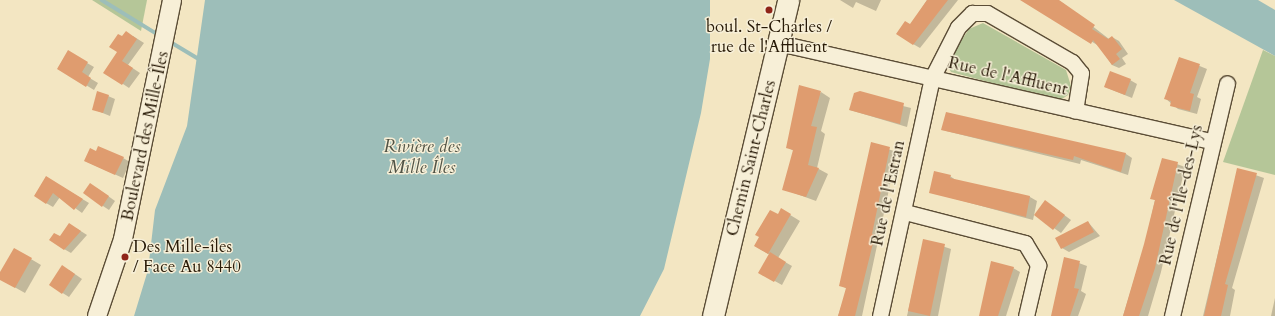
<!DOCTYPE html>
<html>
<head>
<meta charset="utf-8">
<style>
	body { margin:0 }
	#map { position:relative; width:1275px; height:316px; overflow:hidden; background:#f3e6c2; font-family:Cardo,serif }
	div>[style] { position:absolute }
	.green>* { inset:0; background:#b5c698 }
	.water>* { inset:0; background:#9dbeb9 }
	.shadow>* { inset:0; background:#0003 }
	.stream>* { height:3.5px; margin:-1.75px; padding:0 1.75px; transform-origin:1.75px; border-radius:1.75px; background:#9dbeb9 }
	.building>* { inset:0; background:#df9c6f }
	.roads { filter:drop-shadow(1px 0 #5b4d36) drop-shadow(-1px 0 #5b4d36) drop-shadow(0 1px #5b4d36) drop-shadow(0 -1px #5b4d36) }
	.minor>* { height:15px; margin:-7.5px; padding:0 7.5px; transform-origin:7.5px; border-radius:7.5px; background:#f7efd7 }
	.tertiary>* { height:18px; margin:-9px; padding:0 9px; transform-origin:9px; border-radius:9px; background:#f7efd7 }
	.secondary>* { height:21px; margin:-10.5px; padding:0 10.5px; transform-origin:10.5px; border-radius:10.5px; background:#f7efd7 }
	.dots>* { width:11px; height:11px; translate:-50% -50%; box-sizing:border-box; border:2px solid #f7efd7; border-radius:50% }
	span { translate:-50% -50%; white-space:nowrap; text-align:center; line-height:1.15; -webkit-text-stroke:3px #f7efd7; paint-order:stroke }
	.poi-label { font-size:17px; color:#281a07 }
	.left { translate:0 -50%; text-align:left }
	.street-label { font-size:17px; color:#281a07 }
	.water-label { font-size:18px; color:#515345; font-style:italic }
</style>
</head>
<body>
<div id="map">
	<div class="green">
		<div style="clip-path:polygon(92px 0,147px 0,141px 31px)"></div>
		<div style="clip-path:polygon(983px 23px,1066px 70px,1071px 86px,1068px 95px,1059px 101px,951px 72px,946px 63px,969px 29px)"></div>
		<div style="clip-path:polygon(1263px 50px,1275px 56px,1275px 175px,1223px 162px)"></div>
	</div>
	<div class="water">
		<div style="clip-path:polygon(205px 0,710px 0,710px 59px,701px 113px,664px 269px,640px 316px,134px 316px,148px 270px,155px 210px,187px 126px)"></div>
		<div style="clip-path:polygon(1174px 0,1258px 0,1275px 10px,1275px 56px)"></div>
	</div>
	<div class="shadow">
		<div style="clip-path:polygon(840px 0,881px 0,876px 11px,856px 2px,853px 8px)"></div>
		<div style="clip-path:polygon(927px 0,958px 0,920px 48px,913px 44px,911px 25px)"></div>
		<div style="clip-path:polygon(1022px 0,1058px 0,1064px 4px,1109px 39px,1112px 37px,1119px 41px,1128px 54px,1122px 58px,1126px 64px,1119px 68px,1112px 65px,1099px 46px)"></div>
		<div style="clip-path:polygon(133px 36px,144px 43px,128px 65px,140px 73px,129px 88px,105px 72px)"></div>
		<div style="clip-path:polygon(68px 52px,94px 67px,88px 77px,98px 83px,94px 90px,58px 68px)"></div>
		<div style="clip-path:polygon(1180px 58px,1207px 69px,1197px 97px,1201px 99px,1197px 114px,1178px 109px,1166px 99px)"></div>
		<div style="clip-path:polygon(1130px 80px,1137px 84px,1132px 98px,1105px 87px)"></div>
		<div style="clip-path:polygon(821px 92px,830px 98px,821px 131px,825px 134px,817px 168px,828px 174px,816px 201px,783px 189px,794px 151px,787px 147px)"></div>
		<div style="clip-path:polygon(855px 94px,911px 108px,907px 127px,850px 110px)"></div>
		<div style="clip-path:polygon(108px 96px,115px 99px,110px 116px,93px 109px)"></div>
		<div style="clip-path:polygon(942px 130px,1126px 154px,1132px 158px,1128px 175px,1081px 160px,1080px 164px)"></div>
		<div style="clip-path:polygon(872px 144px,897px 152px,862px 316px,838px 316px,847px 289px,841px 285px)"></div>
		<div style="clip-path:polygon(123px 158px,130px 162px,123px 178px,85px 161px)"></div>
		<div style="clip-path:polygon(1163px 159px,1185px 167px,1161px 272px,1148px 316px,1123px 316px,1145px 244px,1155px 200px,1151px 198px)"></div>
		<div style="clip-path:polygon(1238px 169px,1264px 178px,1232px 288px,1235px 290px,1230px 316px,1203px 316px)"></div>
		<div style="clip-path:polygon(950px 176px,957px 181px,1030px 197px,1037px 201px,1033px 220px,930px 192px)"></div>
		<div style="clip-path:polygon(54px 182px,89px 203px,82px 213px,60px 197px,53px 207px,46px 203px)"></div>
		<div style="clip-path:polygon(97px 188px,115px 201px,109px 210px,103px 206px)"></div>
		<div style="clip-path:polygon(1052px 206px,1071px 220px,1061px 233px,1035px 215px)"></div>
		<div style="clip-path:polygon(782px 210px,800px 221px,778px 258px,792px 266px,782px 285px,760px 273px,770px 255px,755px 246px)"></div>
		<div style="clip-path:polygon(1088px 222px,1100px 236px,1069px 252px,1062px 248px)"></div>
		<div style="clip-path:polygon(76px 228px,87px 235px,71px 253px,64px 249px,60px 237px)"></div>
		<div style="clip-path:polygon(924px 240px,951px 249px,938px 316px,907px 316px)"></div>
		<div style="clip-path:polygon(14px 249px,41px 265px,25px 293px,0 279px)"></div>
		<div style="clip-path:polygon(1065px 258px,1087px 266px,1081px 291px,1086px 294px,1078px 316px,1052px 316px)"></div>
		<div style="clip-path:polygon(1013px 268px,1020px 272px,1006px 316px,980px 316px)"></div>
		<div style="clip-path:polygon(69px 270px,82px 279px,69px 297px,50px 285px)"></div>
		<div style="clip-path:polygon(1275px 298px,1275px 316px,1271px 316px)"></div>
	</div>
	<div class="stream">
		<div style="left:102px;top:0;width:67px;rotate:31.6deg"></div>
		<div style="left:169px;top:41px;width:33px;rotate:31deg"></div>
	</div>
	<div class="building">
		<div style="clip-path:polygon(927px 0,948px 0,913px 45px,896px 34px,905px 21px,910px 24px)"></div>
		<div style="clip-path:polygon(1020px 0,1059px 0,1095px 25px,1092px 29px,1108px 39px,1112px 36px,1122px 49px,1116px 54px,1120px 59px,1112px 65px,1093px 40px,1091px 44px)"></div>
		<div style="clip-path:polygon(126px 31px,137px 39px,122px 61px,133px 68px,122px 85px,103px 73px,117px 52px,109px 47px,118px 34px,122px 36px)"></div>
		<div style="clip-path:polygon(68px 50px,88px 62px,82px 72px,91px 78px,86px 87px,57px 69px)"></div>
		<div style="clip-path:polygon(1179px 57px,1200px 64px,1190px 93px,1194px 94px,1190px 111px,1170px 106px,1171px 101px,1164px 99px)"></div>
		<div style="clip-path:polygon(1110px 71px,1131px 79px,1125px 95px,1104px 87px)"></div>
		<div style="clip-path:polygon(799px 85px,821px 91px,811px 126px,817px 127px,808px 165px,819px 168px,806px 197px,782px 190px,793px 150px,786px 148px)"></div>
		<div style="clip-path:polygon(97px 91px,109px 95px,103px 113px,92px 110px)"></div>
		<div style="clip-path:polygon(860px 91px,904px 103px,900px 124px,849px 110px,854px 93px)"></div>
		<div style="clip-path:polygon(946px 112px,1126px 153px,1121px 172px,1074px 156px,1073px 160px,941px 130px)"></div>
		<div style="clip-path:polygon(871px 142px,890px 147px,872px 234px,875px 235px,855px 316px,838px 316px,846px 288px,839px 286px)"></div>
		<div style="clip-path:polygon(98px 146px,124px 157px,115px 175px,84px 161px,90px 148px,96px 151px)"></div>
		<div style="clip-path:polygon(1162px 158px,1178px 162px,1155px 268px,1139px 316px,1123px 316px,1144px 244px,1155px 200px,1150px 199px)"></div>
		<div style="clip-path:polygon(1237px 168px,1257px 173px,1225px 284px,1228px 285px,1221px 316px,1204px 316px)"></div>
		<div style="clip-path:polygon(934px 171px,951px 175px,950px 178px,1030px 196px,1026px 217px,929px 193px)"></div>
		<div style="clip-path:polygon(46px 176px,83px 199px,74px 210px,53px 193px,46px 204px,34px 196px)"></div>
		<div style="clip-path:polygon(90px 183px,109px 196px,102px 207px,83px 193px)"></div>
		<div style="clip-path:polygon(1045px 200px,1065px 215px,1053px 230px,1034px 215px)"></div>
		<div style="clip-path:polygon(781px 208px,791px 214px,768px 254px,754px 246px,759px 237px,755px 235px,770px 210px,778px 214px)"></div>
		<div style="clip-path:polygon(1088px 221px,1094px 232px,1061px 249px,1055px 238px)"></div>
		<div style="clip-path:polygon(69px 223px,81px 231px,64px 250px,49px 240px,54px 233px,60px 236px)"></div>
		<div style="clip-path:polygon(923px 239px,945px 244px,930px 316px,908px 311px)"></div>
		<div style="clip-path:polygon(14px 248px,32px 258px,15px 288px,0 280px,0 272px)"></div>
		<div style="clip-path:polygon(770px 252px,786px 262px,774px 282px,758px 273px)"></div>
		<div style="clip-path:polygon(1064px 257px,1080px 261px,1074px 288px,1079px 289px,1070px 316px,1051px 316px)"></div>
		<div style="clip-path:polygon(991px 261px,1014px 267px,998px 316px,979px 316px)"></div>
		<div style="clip-path:polygon(62px 265px,75px 274px,62px 294px,49px 285px)"></div>
	</div>
	<div class="roads">
		<div class="minor">
			<div style="left:779px;top:43px;width:444px;rotate:12.8deg"></div>
			<div style="left:905px;top:212px;width:124px;rotate:14.5deg"></div>
			<div style="left:1025px;top:243px;width:26px;rotate:59deg"></div>
			<div style="left:1038px;top:265px;width:52px;rotate:103.2deg"></div>
			<div style="left:880px;top:316px;width:244px;rotate:-77.7deg"></div>
			<div style="left:932px;top:78px;width:57px;rotate:-63deg"></div>
			<div style="left:958px;top:27px;width:20px;rotate:-45deg"></div>
			<div style="left:972px;top:13px;width:15px"></div>
			<div style="left:987px;top:13px;width:98px;rotate:30deg"></div>
			<div style="left:1072px;top:62px;width:14px;rotate:51deg"></div>
			<div style="left:1081px;top:73px;width:38px;rotate:99deg"></div>
			<div style="left:1172px;top:316px;width:239px;rotate:-76.7deg"></div>
		</div>
		<div class="tertiary">
			<div style="left:97px;top:316px;width:81px;rotate:-71.3deg"></div>
			<div style="left:123px;top:239px;width:244px;rotate:-78.4deg"></div>
		</div>
		<div class="secondary">
			<div style="left:713px;top:316px;width:325px;rotate:-76.6deg"></div>
		</div>
	</div>
	<div class="dots">
		<div style="left:769px;top:10px;background:#8f2418"></div>
		<div style="left:125px;top:257px;background:#8f2418"></div>
	</div>
	<div class="poi-label">
		<span style="left:769px;top:37px">boul. St-Charles /<br>rue de l'Affluent</span>
		<span class="left" style="left:133px;top:257px">Des Mille-îles<br>/ Face Au 8440</span>
	</div>
	<div class="street-label">
		<span style="left:1008px;top:76px;rotate:13deg">Rue de l'Affluent</span>
		<span style="left:145px;top:136px;rotate:-78deg">Boulevard des Mille-Îles</span>
		<span style="left:751px;top:158px;rotate:-76deg">Chemin Saint-Charles</span>
		<span style="left:888px;top:193px;rotate:-78deg">Rue de l'Estran</span>
		<span style="left:1181px;top:195px;rotate:-77deg">Rue de l'Île-des-Lys</span>
	</div>
	<div class="water-label">
		<span style="left:422px;top:158px">Rivière des<br>Mille Îles</span>
	</div>
</div>
</body>
</html>
